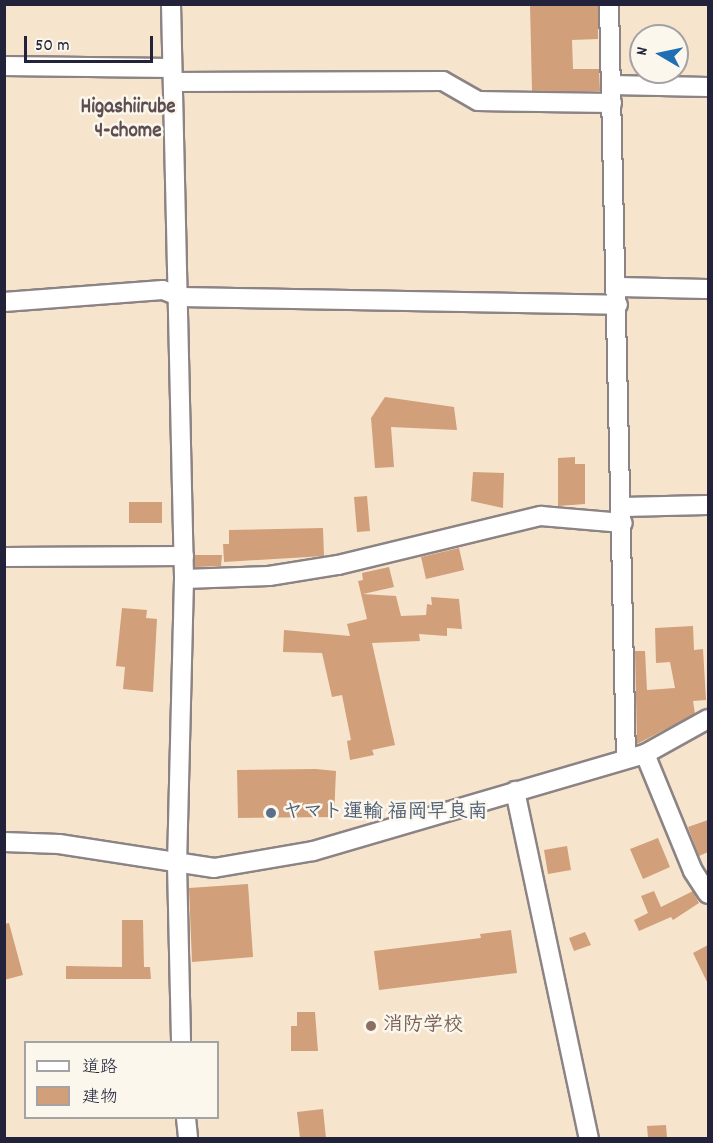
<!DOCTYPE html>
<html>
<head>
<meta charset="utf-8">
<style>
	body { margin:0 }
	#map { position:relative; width:713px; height:1143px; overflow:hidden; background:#f7e4cd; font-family:Dekko,"Klee One",sans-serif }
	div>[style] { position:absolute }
	.building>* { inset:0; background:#d19f7a }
	.roads { filter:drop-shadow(2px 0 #8c8384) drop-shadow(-2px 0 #8c8384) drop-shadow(0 2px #8c8384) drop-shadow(0 -2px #8c8384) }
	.minor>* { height:18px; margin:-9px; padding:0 9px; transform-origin:9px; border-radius:9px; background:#fff }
	.dots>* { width:16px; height:16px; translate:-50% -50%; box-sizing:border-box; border:3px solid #fbf7ec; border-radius:50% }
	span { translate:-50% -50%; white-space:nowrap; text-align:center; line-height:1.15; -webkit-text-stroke:5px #fbf7ec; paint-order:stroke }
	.service-label { font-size:20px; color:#4e5e75; font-weight:700 }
	.left { translate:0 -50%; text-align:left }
	.education-label { font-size:20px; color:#785e54; font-weight:700 }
	.neighbourhood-label { font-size:21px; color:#5f4e51; font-weight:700 }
	.frame { position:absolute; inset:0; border:6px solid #22223b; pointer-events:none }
	.legend { position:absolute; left:24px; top:1041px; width:195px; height:78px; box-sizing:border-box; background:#fbf7ec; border:2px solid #a4a2a5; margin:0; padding:8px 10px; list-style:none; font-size:18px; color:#22223b }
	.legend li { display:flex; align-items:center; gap:12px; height:30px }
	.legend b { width:30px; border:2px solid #a4a2a5 }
	.north { position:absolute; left:629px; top:24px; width:60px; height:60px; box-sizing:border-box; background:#fbf7ec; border:2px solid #a4a2a5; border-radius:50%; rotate:279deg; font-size:16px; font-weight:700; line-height:24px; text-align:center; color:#22223b }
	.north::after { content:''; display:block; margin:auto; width:21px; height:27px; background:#1f6fb2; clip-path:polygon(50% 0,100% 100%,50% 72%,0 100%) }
	.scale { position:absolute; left:24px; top:36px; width:129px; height:27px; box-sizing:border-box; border:3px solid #22223b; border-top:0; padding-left:8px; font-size:18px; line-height:21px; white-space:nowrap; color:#22223b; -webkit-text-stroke:4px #fbf7ec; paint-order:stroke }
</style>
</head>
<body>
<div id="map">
	<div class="building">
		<div style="clip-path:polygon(530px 4px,598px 4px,598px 39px,572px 40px,573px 69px,599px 69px,600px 91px,532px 91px)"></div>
		<div style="clip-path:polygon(385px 397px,454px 407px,457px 430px,391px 427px,394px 467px,375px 468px,371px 418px)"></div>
		<div style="clip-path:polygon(575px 457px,575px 464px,585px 464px,585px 504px,558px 506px,558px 458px)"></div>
		<div style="clip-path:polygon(473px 472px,504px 473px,503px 508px,471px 501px)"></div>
		<div style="clip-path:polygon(367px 496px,370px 531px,357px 532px,354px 497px)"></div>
		<div style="clip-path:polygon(129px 502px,162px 502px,162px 523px,129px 523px)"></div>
		<div style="clip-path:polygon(323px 528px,324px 556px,224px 562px,223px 544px,229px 544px,229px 530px)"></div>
		<div style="clip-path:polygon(459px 548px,464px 570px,426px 579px,421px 557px)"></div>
		<div style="clip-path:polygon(195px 555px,222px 555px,221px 566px,195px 567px)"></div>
		<div style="clip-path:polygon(389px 567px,394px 587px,363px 594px,396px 596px,401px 616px,426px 615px,427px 604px,432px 605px,431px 597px,459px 599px,462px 629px,447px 628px,447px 636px,419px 634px,420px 641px,372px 643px,395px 745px,372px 750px,374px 755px,350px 760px,347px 741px,351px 740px,342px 695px,332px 697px,322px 653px,283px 652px,284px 630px,350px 636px,347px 624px,367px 619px,358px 581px,363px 580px,362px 573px)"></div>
		<div style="clip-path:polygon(122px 608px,147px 610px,146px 618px,157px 619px,153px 692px,123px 689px,125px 667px,116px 666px)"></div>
		<div style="clip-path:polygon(693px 626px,694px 650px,703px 649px,706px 700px,693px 701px,695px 714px,637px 744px,635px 651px,645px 651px,647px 690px,675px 688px,670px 662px,656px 663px,655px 628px)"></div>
		<div style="clip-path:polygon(316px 769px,336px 771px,334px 817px,238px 818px,237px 770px)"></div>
		<div style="clip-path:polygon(708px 820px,708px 852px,699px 856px,688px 827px)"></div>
		<div style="clip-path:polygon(658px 838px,670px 867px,643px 879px,630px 849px)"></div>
		<div style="clip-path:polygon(567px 846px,571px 870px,548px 874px,544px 850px)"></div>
		<div style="clip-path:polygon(248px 884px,253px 957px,192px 962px,189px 888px)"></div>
		<div style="clip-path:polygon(654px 891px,661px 907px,693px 891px,699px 903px,673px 920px,671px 917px,639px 931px,634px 920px,648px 913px,641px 896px)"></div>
		<div style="clip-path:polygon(122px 920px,143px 920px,144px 967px,150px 967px,151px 979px,66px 979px,66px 966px,122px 967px)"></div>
		<div style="clip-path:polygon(9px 923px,23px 975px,4px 980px,4px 924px)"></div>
		<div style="clip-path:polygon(511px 930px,517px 973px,379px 990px,374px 951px,481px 938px,480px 934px)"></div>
		<div style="clip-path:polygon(585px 932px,591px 945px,574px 951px,569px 938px)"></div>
		<div style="clip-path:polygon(708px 945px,708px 984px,693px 953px)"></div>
		<div style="clip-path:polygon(297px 1012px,315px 1012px,318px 1051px,291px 1051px,291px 1026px,297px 1026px)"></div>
		<div style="clip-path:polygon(323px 1109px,326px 1138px,300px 1138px,297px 1112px)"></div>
		<div style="clip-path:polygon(666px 1125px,667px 1138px,648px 1138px,647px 1126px)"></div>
	</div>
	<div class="roads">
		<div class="minor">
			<div style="left:171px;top:4px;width:575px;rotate:88.7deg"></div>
			<div style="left:184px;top:579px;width:285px;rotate:91.4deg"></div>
			<div style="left:177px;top:864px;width:178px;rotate:88.7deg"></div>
			<div style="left:609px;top:4px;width:754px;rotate:88.71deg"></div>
			<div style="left:4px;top:66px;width:168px;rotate:0.7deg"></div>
			<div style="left:173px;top:82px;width:270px;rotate:-0.2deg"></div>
			<div style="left:443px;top:81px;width:40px;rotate:29.7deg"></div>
			<div style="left:478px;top:101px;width:134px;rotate:0.9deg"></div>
			<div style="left:611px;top:85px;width:97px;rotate:1.2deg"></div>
			<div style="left:618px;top:287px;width:90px;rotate:1.3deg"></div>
			<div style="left:4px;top:302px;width:159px;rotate:-4.3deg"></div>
			<div style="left:163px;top:290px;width:18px;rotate:22deg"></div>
			<div style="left:180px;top:297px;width:438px;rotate:1deg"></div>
			<div style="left:622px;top:507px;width:86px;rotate:-1.3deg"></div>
			<div style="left:4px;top:557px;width:180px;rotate:-0.3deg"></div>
			<div style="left:184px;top:579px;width:85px;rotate:-2deg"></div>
			<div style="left:269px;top:576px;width:70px;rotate:-9.1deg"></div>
			<div style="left:338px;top:565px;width:209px;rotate:-13.6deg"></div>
			<div style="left:541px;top:516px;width:82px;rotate:4.9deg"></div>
			<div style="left:645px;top:754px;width:126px;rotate:67.7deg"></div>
			<div style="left:693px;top:871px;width:27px;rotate:57deg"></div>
			<div style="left:515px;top:791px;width:355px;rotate:78deg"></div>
			<div style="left:4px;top:842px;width:55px;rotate:2.1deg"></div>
			<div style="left:59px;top:844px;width:157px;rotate:8.8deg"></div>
			<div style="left:214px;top:868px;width:100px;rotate:-9.7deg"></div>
			<div style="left:313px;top:851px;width:346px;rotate:-16.3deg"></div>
			<div style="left:645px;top:754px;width:72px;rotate:-29.1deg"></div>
			<div style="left:186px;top:1118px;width:20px;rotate:84deg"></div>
		</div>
	</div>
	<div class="dots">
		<div style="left:271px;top:813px;background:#5c6f8a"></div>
		<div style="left:371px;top:1026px;background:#8d6e63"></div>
	</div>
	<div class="service-label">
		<span class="left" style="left:283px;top:813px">ヤマト運輸 福岡早良南</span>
	</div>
	<div class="education-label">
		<span class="left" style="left:383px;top:1026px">消防学校</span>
	</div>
	<div class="neighbourhood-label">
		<span style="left:128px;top:120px">Higashiirube<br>4-chome</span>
	</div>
	<div class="frame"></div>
	<ul class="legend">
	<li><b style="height:8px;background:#fff"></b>道路</li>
	<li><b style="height:16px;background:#d19f7a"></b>建物</li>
	</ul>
	<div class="north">N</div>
	<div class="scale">50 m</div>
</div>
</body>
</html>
